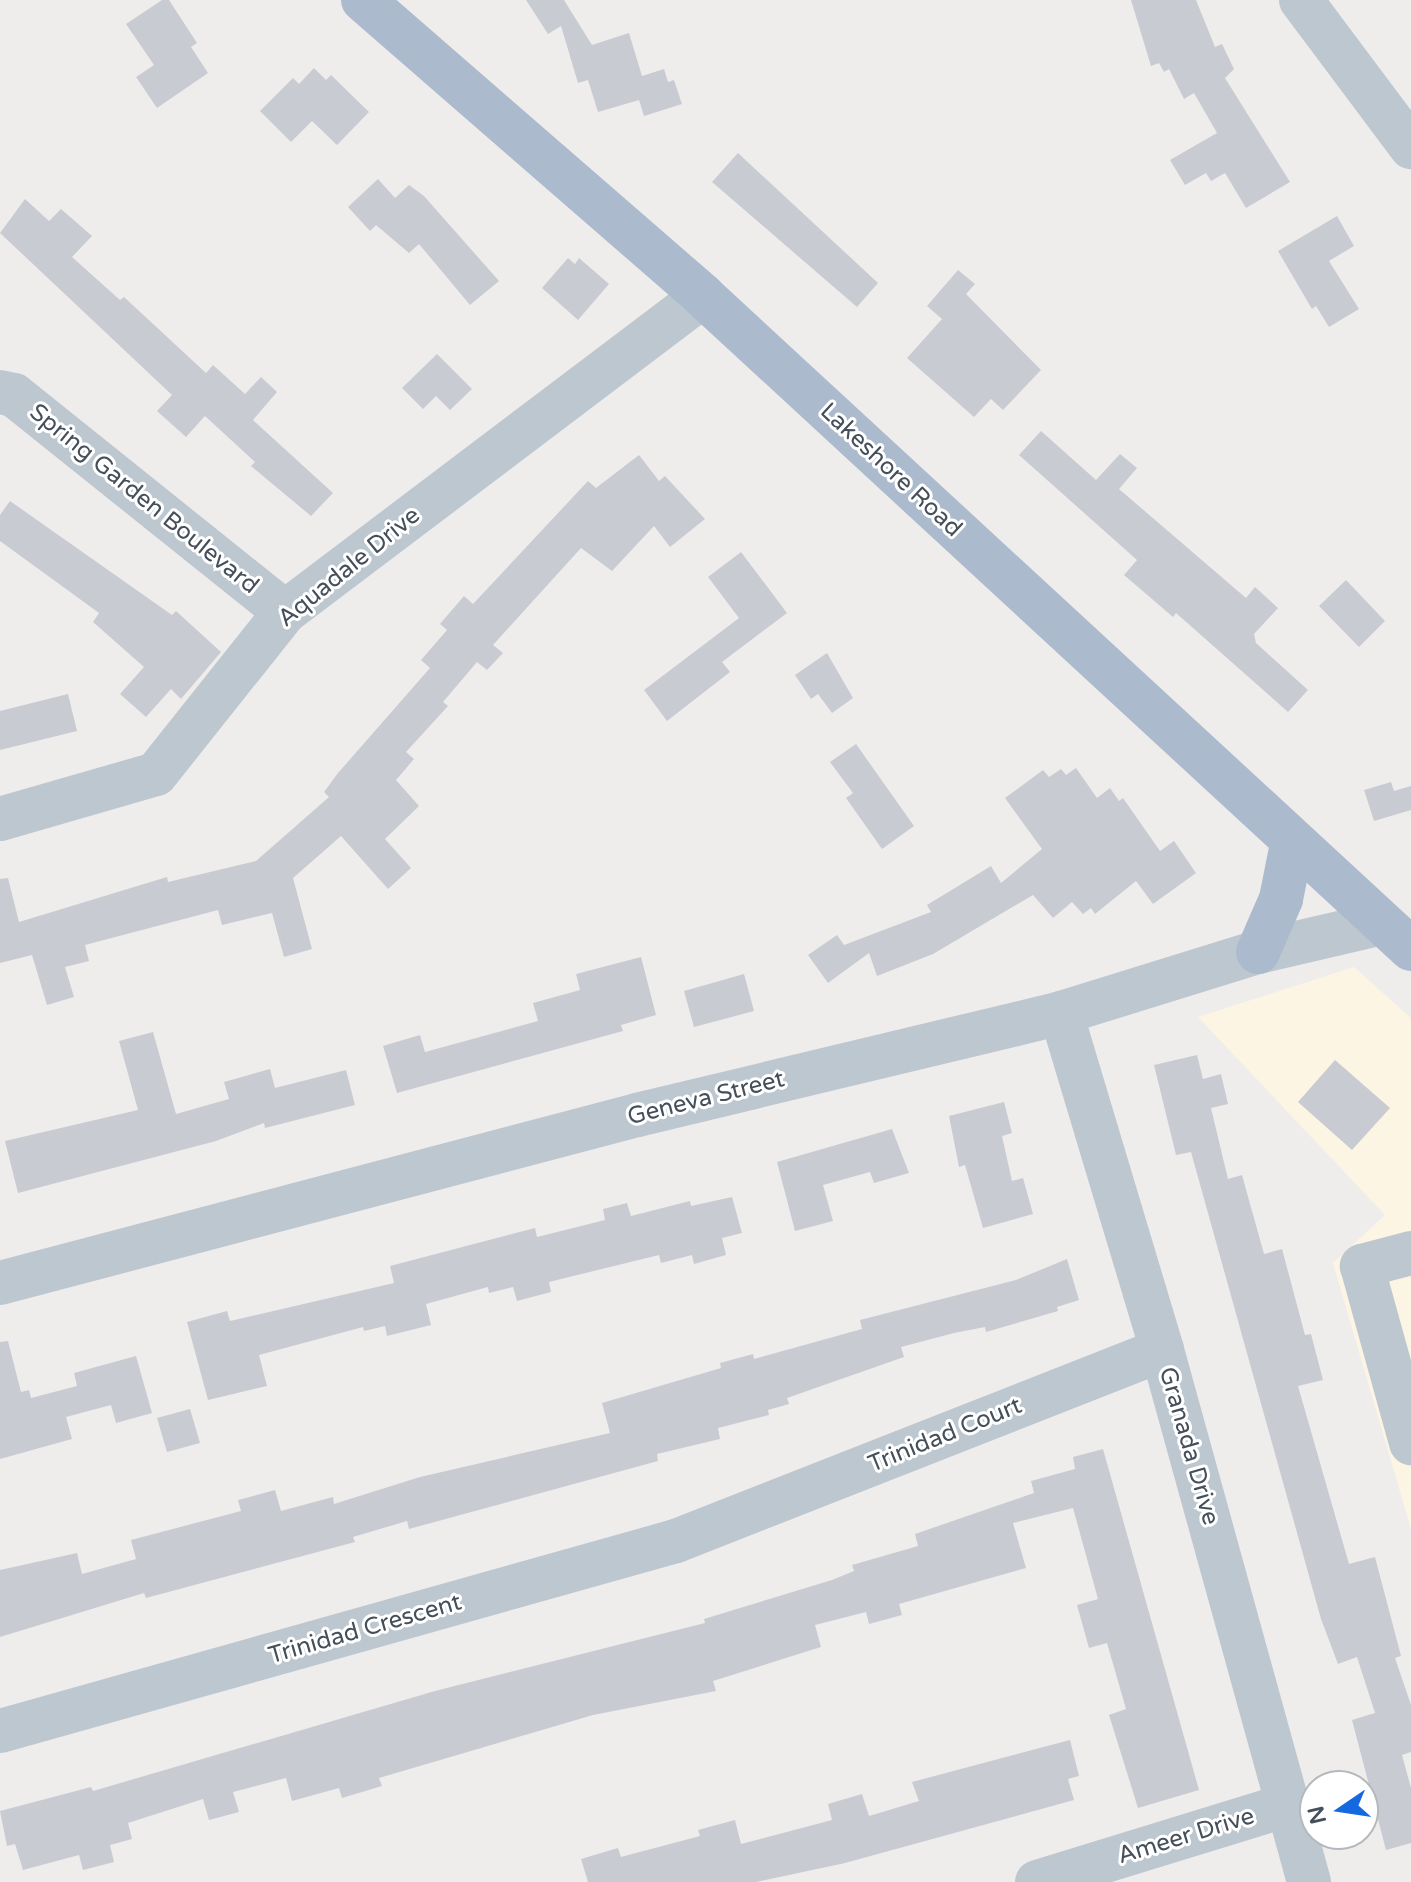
<!DOCTYPE html>
<html>
<head>
<meta charset="utf-8">
<style>
	body { margin:0 }
	#map { position:relative; width:1411px; height:1882px; overflow:hidden; background:#efecec; font-family:"Varela Round",sans-serif }
	div>[style] { position:absolute }
	.commercial>* { inset:0; background:#fcf5e4 }
	.building>* { inset:0; background:#c9cbd2 }
	.minor>* { height:44px; margin:-22px; padding:0 22px; transform-origin:22px; border-radius:22px; background:#bdc7cf }
	.major>* { height:44px; margin:-22px; padding:0 22px; transform-origin:22px; border-radius:22px; background:#abbbcd }
	span { translate:-50% -50%; white-space:nowrap; text-align:center; line-height:1.15; -webkit-text-stroke:6px #fff; paint-order:stroke }
	.street-label { font-size:24px; color:#454f5a }
	.north { position:absolute; left:1299px; top:1770px; width:80px; height:80px; box-sizing:border-box; background:#fff; border:2px solid #b5b9bd; border-radius:50%; rotate:257deg; font-size:22px; font-weight:700; line-height:32px; text-align:center; color:#454f5a }
	.north::after { content:''; display:block; margin:auto; width:28px; height:36px; background:#1569e0; clip-path:polygon(50% 0,100% 100%,50% 72%,0 100%) }
</style>
</head>
<body>
<div id="map">
	<div class="commercial">
		<div style="clip-path:polygon(1354px 967px,1411px 1018px,1411px 1529px,1333px 1263px,1385px 1215px,1198px 1017px)"></div>
	</div>
	<div class="building">
		<div style="clip-path:polygon(162px 0,169px 0,197px 43px,191px 47px,208px 73px,157px 108px,136px 77px,154px 65px,126px 24px)"></div>
		<div style="clip-path:polygon(526px 0,564px 0,592px 45px,629px 33px,642px 76px,664px 69px,668px 82px,674px 80px,682px 104px,644px 116px,639px 100px,598px 112px,588px 80px,578px 83px,561px 26px,548px 34px)"></div>
		<div style="clip-path:polygon(1131px 0,1196px 0,1215px 47px,1222px 44px,1234px 69px,1225px 78px,1290px 182px,1246px 208px,1225px 173px,1211px 181px,1206px 173px,1185px 185px,1170px 160px,1217px 133px,1194px 93px,1184px 99px,1169px 69px,1164px 72px,1159px 63px,1151px 66px)"></div>
		<div style="clip-path:polygon(314px 68px,326px 80px,331px 75px,369px 112px,337px 145px,312px 121px,291px 142px,260px 111px,293px 78px,299px 84px)"></div>
		<div style="clip-path:polygon(738px 153px,878px 283px,857px 307px,712px 182px)"></div>
		<div style="clip-path:polygon(378px 179px,395px 198px,409px 185px,424px 196px,499px 281px,470px 305px,419px 244px,409px 253px,376px 225px,370px 231px,348px 207px)"></div>
		<div style="clip-path:polygon(25px 199px,49px 221px,61px 209px,92px 236px,72px 257px,120px 300px,124px 297px,206px 373px,213px 365px,245px 394px,261px 377px,277px 392px,253px 420px,333px 493px,311px 516px,251px 466px,255px 462px,205px 416px,186px 437px,157px 411px,172px 395px,0 233px)"></div>
		<div style="clip-path:polygon(1337px 216px,1354px 246px,1329px 261px,1359px 309px,1329px 327px,1316px 306px,1312px 309px,1278px 251px)"></div>
		<div style="clip-path:polygon(568px 258px,575px 264px,579px 258px,609px 284px,578px 320px,542px 288px)"></div>
		<div style="clip-path:polygon(958px 270px,975px 284px,966px 294px,1041px 370px,1003px 410px,991px 399px,974px 417px,907px 358px,942px 319px,927px 306px)"></div>
		<div style="clip-path:polygon(437px 354px,472px 389px,450px 410px,436px 396px,423px 409px,402px 388px)"></div>
		<div style="clip-path:polygon(1041px 431px,1096px 480px,1120px 454px,1137px 468px,1119px 489px,1246px 598px,1255px 587px,1278px 608px,1254px 634px,1256px 643px,1308px 690px,1288px 712px,1176px 613px,1173px 617px,1124px 575px,1137px 560px,1019px 455px)"></div>
		<div style="clip-path:polygon(639px 455px,659px 481px,665px 476px,705px 519px,670px 547px,654px 526px,612px 571px,581px 548px,493px 645px,503px 653px,487px 670px,477px 662px,443px 702px,448px 706px,406px 752px,414px 759px,396px 780px,419px 806px,385px 839px,411px 868px,388px 889px,341px 836px,293px 878px,312px 949px,284px 957px,272px 913px,222px 925px,218px 910px,85px 945px,89px 961px,65px 967px,74px 997px,47px 1005px,32px 955px,0 963px,0 879px,8px 878px,19px 922px,167px 877px,168px 882px,256px 861px,329px 797px,324px 792px,338px 773px,430px 668px,421px 660px,447px 630px,440px 624px,464px 596px,473px 604px,588px 481px,596px 488px)"></div>
		<div style="clip-path:polygon(10px 501px,172px 615px,176px 611px,221px 652px,181px 699px,171px 689px,146px 717px,120px 694px,144px 667px,93px 622px,99px 613px,0 541px,0 515px)"></div>
		<div style="clip-path:polygon(741px 552px,787px 613px,722px 662px,730px 672px,667px 721px,644px 690px,739px 618px,708px 577px)"></div>
		<div style="clip-path:polygon(1346px 580px,1385px 621px,1359px 647px,1319px 606px)"></div>
		<div style="clip-path:polygon(827px 653px,853px 698px,832px 713px,818px 694px,811px 699px,795px 675px)"></div>
		<div style="clip-path:polygon(68px 694px,77px 731px,0 750px,0 711px)"></div>
		<div style="clip-path:polygon(856px 744px,914px 826px,882px 849px,846px 798px,853px 793px,830px 762px)"></div>
		<div style="clip-path:polygon(1076px 768px,1097px 798px,1110px 788px,1119px 801px,1123px 798px,1160px 851px,1174px 841px,1196px 873px,1153px 904px,1136px 881px,1095px 914px,1091px 908px,1083px 914px,1072px 902px,1053px 918px,1033px 895px,933px 954px,877px 976px,869px 953px,828px 983px,808px 955px,837px 935px,844px 945px,931px 912px,927px 905px,991px 866px,1001px 883px,1042px 849px,1005px 798px,1043px 770px,1049px 777px,1061px 769px,1066px 775px)"></div>
		<div style="clip-path:polygon(1391px 782px,1394px 791px,1411px 786px,1411px 810px,1374px 821px,1364px 790px)"></div>
		<div style="clip-path:polygon(641px 957px,656px 1015px,621px 1025px,623px 1031px,397px 1093px,383px 1046px,420px 1035px,425px 1052px,538px 1021px,533px 1003px,580px 990px,576px 974px)"></div>
		<div style="clip-path:polygon(744px 974px,754px 1011px,694px 1027px,684px 991px)"></div>
		<div style="clip-path:polygon(153px 1032px,176px 1114px,229px 1099px,224px 1082px,270px 1069px,275px 1088px,346px 1070px,355px 1105px,265px 1128px,264px 1123px,216px 1141px,18px 1193px,5px 1141px,138px 1110px,119px 1041px)"></div>
		<div style="clip-path:polygon(1197px 1055px,1203px 1079px,1221px 1074px,1228px 1104px,1211px 1108px,1228px 1179px,1242px 1175px,1264px 1254px,1282px 1249px,1305px 1335px,1311px 1334px,1323px 1380px,1298px 1386px,1349px 1564px,1375px 1557px,1401px 1656px,1395px 1658px,1411px 1705px,1411px 1752px,1402px 1755px,1411px 1788px,1411px 1843px,1386px 1850px,1352px 1720px,1375px 1713px,1357px 1657px,1338px 1664px,1321px 1619px,1191px 1152px,1176px 1155px,1154px 1065px)"></div>
		<div style="clip-path:polygon(1335px 1060px,1390px 1108px,1352px 1150px,1298px 1102px)"></div>
		<div style="clip-path:polygon(1004px 1102px,1012px 1133px,1002px 1136px,1012px 1181px,1023px 1178px,1033px 1214px,983px 1228px,965px 1165px,959px 1167px,949px 1116px)"></div>
		<div style="clip-path:polygon(892px 1129px,909px 1173px,874px 1183px,870px 1172px,823px 1185px,833px 1221px,795px 1231px,777px 1162px)"></div>
		<div style="clip-path:polygon(732px 1197px,742px 1233px,722px 1238px,726px 1255px,694px 1264px,692px 1255px,661px 1263px,659px 1255px,549px 1282px,551px 1292px,517px 1301px,513px 1287px,489px 1293px,488px 1287px,426px 1304px,431px 1325px,387px 1336px,385px 1326px,364px 1331px,363px 1327px,259px 1355px,267px 1386px,208px 1400px,187px 1322px,227px 1311px,230px 1321px,394px 1283px,390px 1266px,535px 1228px,537px 1237px,605px 1220px,603px 1209px,627px 1203px,631px 1216px,690px 1201px,691px 1206px)"></div>
		<div style="clip-path:polygon(1067px 1259px,1079px 1300px,1057px 1307px,1058px 1311px,986px 1332px,985px 1327px,954px 1333px,901px 1347px,904px 1357px,787px 1398px,789px 1404px,768px 1410px,769px 1415px,718px 1428px,720px 1439px,657px 1454px,658px 1461px,409px 1529px,407px 1521px,353px 1537px,355px 1542px,146px 1598px,144px 1593px,0 1637px,0 1570px,77px 1553px,82px 1574px,136px 1559px,131px 1540px,241px 1511px,238px 1500px,275px 1490px,281px 1511px,333px 1497px,334px 1504px,420px 1477px,610px 1433px,602px 1403px,721px 1368px,720px 1363px,753px 1354px,754px 1359px,862px 1329px,860px 1320px,1016px 1280px)"></div>
		<div style="clip-path:polygon(8px 1341px,21px 1392px,29px 1390px,31px 1398px,77px 1386px,74px 1373px,136px 1356px,152px 1413px,116px 1423px,111px 1405px,66px 1417px,72px 1439px,0 1459px,0 1342px)"></div>
		<div style="clip-path:polygon(190px 1409px,200px 1443px,167px 1452px,157px 1418px)"></div>
		<div style="clip-path:polygon(1103px 1449px,1199px 1790px,1138px 1808px,1109px 1715px,1126px 1709px,1107px 1643px,1089px 1648px,1077px 1605px,1098px 1599px,1073px 1508px,1013px 1523px,1026px 1568px,899px 1604px,902px 1615px,869px 1624px,866px 1612px,815px 1625px,821px 1647px,713px 1681px,716px 1691px,593px 1715px,379px 1778px,382px 1786px,342px 1798px,339px 1788px,292px 1801px,286px 1778px,233px 1792px,239px 1812px,209px 1820px,203px 1799px,128px 1823px,132px 1839px,110px 1845px,114px 1862px,83px 1870px,79px 1855px,23px 1870px,15px 1844px,7px 1846px,0 1811px,91px 1787px,93px 1791px,435px 1691px,705px 1623px,704px 1619px,832px 1580px,854px 1571px,852px 1565px,918px 1546px,915px 1534px,1034px 1493px,1031px 1481px,1075px 1469px,1073px 1457px)"></div>
		<div style="clip-path:polygon(1070px 1740px,1079px 1776px,1068px 1779px,1074px 1800px,845px 1863px,756px 1882px,588px 1882px,581px 1859px,618px 1848px,621px 1857px,700px 1836px,698px 1830px,735px 1820px,741px 1844px,832px 1820px,828px 1804px,862px 1794px,869px 1816px,919px 1801px,912px 1782px)"></div>
	</div>
	<div class="minor">
		<div style="left:1301px;top:0;width:184px;rotate:53.2deg"></div>
		<div style="left:0;top:392px;width:14px;rotate:12deg"></div>
		<div style="left:14px;top:395px;width:347px;rotate:38.7deg"></div>
		<div style="left:0;top:819px;width:162px;rotate:-16.1deg"></div>
		<div style="left:156px;top:774px;width:207px;rotate:-51.5deg"></div>
		<div style="left:285px;top:612px;width:524px;rotate:-37.09deg"></div>
		<div style="left:1061px;top:1013px;width:352px;rotate:73.3deg"></div>
		<div style="left:1162px;top:1350px;width:552px;rotate:74.55deg"></div>
		<div style="left:1411px;top:1253px;width:51px;rotate:165.1deg"></div>
		<div style="left:1362px;top:1266px;width:184px;rotate:74.5deg"></div>
		<div style="left:0;top:1283px;width:659px;rotate:-14.77deg"></div>
		<div style="left:637px;top:1115px;width:436px;rotate:-13.5deg"></div>
		<div style="left:1061px;top:1013px;width:206px;rotate:-17.2deg"></div>
		<div style="left:1258px;top:952px;width:123px;rotate:-13.1deg"></div>
		<div style="left:0;top:1731px;width:702px;rotate:-15.7deg"></div>
		<div style="left:676px;top:1541px;width:522px;rotate:-21.46deg"></div>
		<div style="left:1037px;top:1882px;width:263px;rotate:-17.1deg"></div>
	</div>
	<div class="major">
		<div style="left:363px;top:0;width:451px;rotate:41deg"></div>
		<div style="left:703px;top:296px;width:963px;rotate:42.69deg"></div>
		<div style="left:1258px;top:952px;width:58px;rotate:-66.5deg"></div>
		<div style="left:1281px;top:899px;width:56px;rotate:-78.7deg"></div>
	</div>
	<div class="street-label">
		<span style="left:891px;top:470px;rotate:43deg">Lakeshore Road</span>
		<span style="left:144px;top:499px;rotate:39deg">Spring Garden Boulevard</span>
		<span style="left:349px;top:567px;rotate:-39deg">Aquadale Drive</span>
		<span style="left:706px;top:1098px;rotate:-14deg">Geneva Street</span>
		<span style="left:945px;top:1435px;rotate:-22deg">Trinidad Court</span>
		<span style="left:1189px;top:1446px;rotate:74deg">Granada Drive</span>
		<span style="left:365px;top:1629px;rotate:-16deg">Trinidad Crescent</span>
		<span style="left:1186px;top:1836px;rotate:-17deg">Ameer Drive</span>
	</div>
	<div class="north">N</div>
</div>
</body>
</html>
